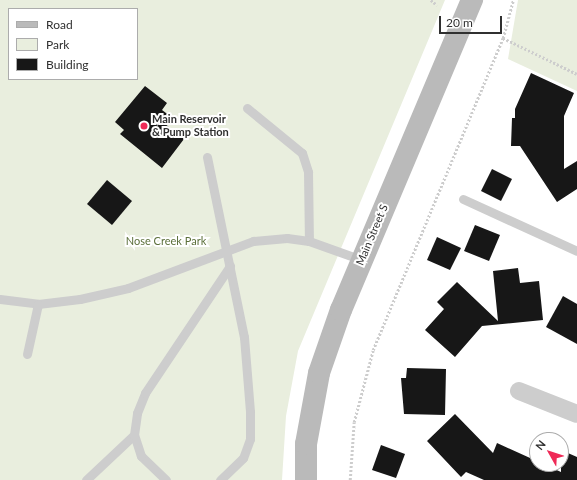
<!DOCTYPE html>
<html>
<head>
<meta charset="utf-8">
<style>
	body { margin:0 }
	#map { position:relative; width:577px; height:480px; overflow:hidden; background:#fff; font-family:Lato,sans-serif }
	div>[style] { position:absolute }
	.green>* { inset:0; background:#e9eede }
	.building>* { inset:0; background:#171717 }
	.path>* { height:2.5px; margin-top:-1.25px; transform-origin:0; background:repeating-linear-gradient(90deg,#cdcdcd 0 2px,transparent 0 4px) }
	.lane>* { height:9px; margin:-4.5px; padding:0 4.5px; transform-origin:4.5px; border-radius:4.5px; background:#cdcdcd }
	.street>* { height:18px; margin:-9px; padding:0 9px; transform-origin:9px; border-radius:9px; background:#cdcdcd }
	.secondary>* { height:22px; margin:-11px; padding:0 11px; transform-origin:11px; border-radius:11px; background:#bababa }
	.dots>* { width:11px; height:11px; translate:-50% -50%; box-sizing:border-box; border:2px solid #fff; border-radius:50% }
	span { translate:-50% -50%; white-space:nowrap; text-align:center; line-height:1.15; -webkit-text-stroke:4px #fff; paint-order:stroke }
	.poi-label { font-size:11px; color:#303030; font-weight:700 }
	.left { translate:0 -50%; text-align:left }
	.street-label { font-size:11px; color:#303030 }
	.park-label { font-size:11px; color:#5b6f3a }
	.legend { position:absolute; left:8px; top:8px; width:130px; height:72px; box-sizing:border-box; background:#fff; border:1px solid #acacac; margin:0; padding:5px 7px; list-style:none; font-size:12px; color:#303030 }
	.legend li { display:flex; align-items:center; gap:8px; height:20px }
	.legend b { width:20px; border:1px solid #acacac }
	.north { position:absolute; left:529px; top:432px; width:40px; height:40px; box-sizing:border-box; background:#fff; border:1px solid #acacac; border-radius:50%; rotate:309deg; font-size:11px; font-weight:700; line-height:16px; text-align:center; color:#303030 }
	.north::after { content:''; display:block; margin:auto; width:14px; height:18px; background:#ef2a57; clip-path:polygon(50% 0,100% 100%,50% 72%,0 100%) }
	.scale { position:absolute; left:439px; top:16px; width:63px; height:18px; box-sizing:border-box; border:2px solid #303030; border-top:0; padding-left:5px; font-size:12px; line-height:14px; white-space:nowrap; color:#303030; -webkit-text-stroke:3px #fff; paint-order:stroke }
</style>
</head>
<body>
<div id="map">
	<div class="green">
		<div style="clip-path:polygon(evenodd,0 0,445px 0,298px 351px,286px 416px,282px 480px,0 480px,0 0,9px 9px,137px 9px,137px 79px,9px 79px,9px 9px)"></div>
		<div style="clip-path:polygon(518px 0,577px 0,577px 91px,508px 59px)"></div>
	</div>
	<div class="building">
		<div style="clip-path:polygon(531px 73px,574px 93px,564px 116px,564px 169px,577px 161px,577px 189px,557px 202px,520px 146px,511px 146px,512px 118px,515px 118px,515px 109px)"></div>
		<div style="clip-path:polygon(145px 86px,167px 103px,162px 110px,170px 116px,164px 123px,184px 139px,162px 168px,120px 134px,124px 130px,115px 122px)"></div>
		<div style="clip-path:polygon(492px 169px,512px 179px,501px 201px,481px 191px)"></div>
		<div style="clip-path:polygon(107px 180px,132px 201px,112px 225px,87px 204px)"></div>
		<div style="clip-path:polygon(475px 225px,500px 235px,489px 261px,464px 251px)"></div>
		<div style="clip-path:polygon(437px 237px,461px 248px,450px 270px,427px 260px)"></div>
		<div style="clip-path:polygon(518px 268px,520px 283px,539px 281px,543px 320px,482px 326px,455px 357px,425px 330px,444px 309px,437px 302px,457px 282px,498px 321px,493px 271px)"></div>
		<div style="clip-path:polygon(563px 296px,577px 304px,577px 344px,546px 327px)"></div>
		<div style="clip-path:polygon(407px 368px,446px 369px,445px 415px,404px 414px,401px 378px,406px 378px)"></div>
		<div style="clip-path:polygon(455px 414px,493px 453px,497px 443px,561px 472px,561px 450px,577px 457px,577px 480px,484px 480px,466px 472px,461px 477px,427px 441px)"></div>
		<div style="clip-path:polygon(381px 445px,405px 454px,396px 478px,372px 470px)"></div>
	</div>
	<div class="path">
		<div style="left:431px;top:0;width:8px;rotate:40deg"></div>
		<div style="left:503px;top:38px;width:82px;rotate:25.9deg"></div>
		<div style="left:350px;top:480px;width:58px;rotate:-86.1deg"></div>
		<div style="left:354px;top:422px;width:74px;rotate:-75.2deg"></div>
		<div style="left:373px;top:350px;width:338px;rotate:-67.4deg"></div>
		<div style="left:503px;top:38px;width:39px;rotate:-75deg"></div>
	</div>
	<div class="lane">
		<div style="left:247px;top:108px;width:71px;rotate:39.3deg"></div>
		<div style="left:302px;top:153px;width:20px;rotate:72deg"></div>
		<div style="left:308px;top:172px;width:69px;rotate:89.2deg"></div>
		<div style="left:207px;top:157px;width:184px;rotate:78.4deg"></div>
		<div style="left:244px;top:337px;width:75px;rotate:85.4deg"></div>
		<div style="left:250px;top:412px;width:27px;rotate:90deg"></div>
		<div style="left:250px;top:439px;width:20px;rotate:110deg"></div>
		<div style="left:243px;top:458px;width:32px;rotate:136deg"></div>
		<div style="left:463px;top:199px;width:125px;rotate:24.5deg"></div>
		<div style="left:0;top:299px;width:38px;rotate:7deg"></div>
		<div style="left:38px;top:304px;width:42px;rotate:-6.8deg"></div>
		<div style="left:80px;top:299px;width:49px;rotate:-12.9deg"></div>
		<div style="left:128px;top:288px;width:134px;rotate:-20.6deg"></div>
		<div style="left:253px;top:241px;width:34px;rotate:-5deg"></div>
		<div style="left:287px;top:238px;width:22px;rotate:8deg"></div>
		<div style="left:309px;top:241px;width:56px;rotate:19.7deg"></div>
		<div style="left:27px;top:354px;width:51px;rotate:-77.6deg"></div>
		<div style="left:86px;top:480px;width:66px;rotate:-43.2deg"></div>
		<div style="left:166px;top:480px;width:35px;rotate:-136deg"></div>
		<div style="left:141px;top:456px;width:22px;rotate:-108deg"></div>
		<div style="left:134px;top:435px;width:22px;rotate:-82deg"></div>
		<div style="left:137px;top:413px;width:22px;rotate:-68deg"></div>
		<div style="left:145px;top:393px;width:153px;rotate:-56.2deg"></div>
	</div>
	<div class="street">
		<div style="left:519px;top:391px;width:62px;rotate:21.6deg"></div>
	</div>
	<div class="secondary">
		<div style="left:306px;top:480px;width:36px;rotate:-90deg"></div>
		<div style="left:306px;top:444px;width:72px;rotate:-79.6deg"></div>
		<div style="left:319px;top:373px;width:67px;rotate:-70.8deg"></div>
		<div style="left:341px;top:310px;width:337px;rotate:-67.1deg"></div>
	</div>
	<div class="dots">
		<div style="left:144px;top:126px;background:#ef2a57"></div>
	</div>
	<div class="poi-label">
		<span class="left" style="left:152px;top:126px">Main Reservoir<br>&amp; Pump Station</span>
	</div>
	<div class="street-label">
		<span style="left:372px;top:235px;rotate:-67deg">Main Street S</span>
	</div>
	<div class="park-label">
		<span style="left:166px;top:241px">Nose Creek Park</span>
	</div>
	<ul class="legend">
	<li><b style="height:5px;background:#bababa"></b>Road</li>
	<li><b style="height:11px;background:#e9eede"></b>Park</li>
	<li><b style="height:11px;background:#171717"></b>Building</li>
	</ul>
	<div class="north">N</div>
	<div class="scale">20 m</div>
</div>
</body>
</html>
